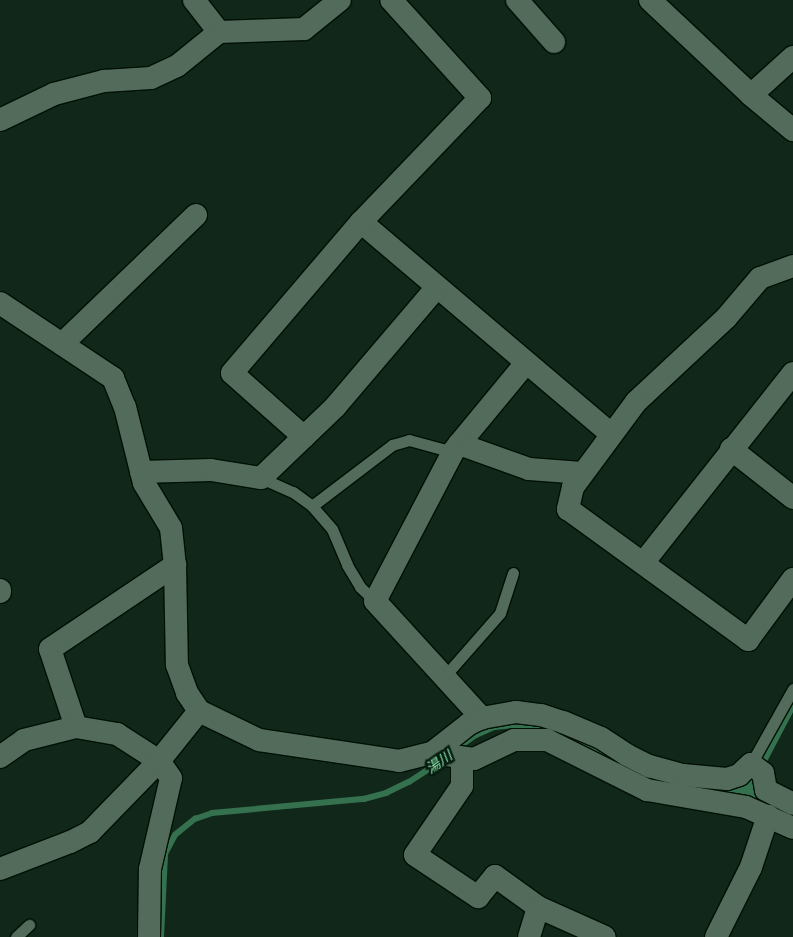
<!DOCTYPE html>
<html>
<head>
<meta charset="utf-8">
<style>
	body { margin:0 }
	#map { position:relative; width:793px; height:937px; overflow:hidden; background:#102719; font-family:"PT Sans","Noto Sans JP",sans-serif }
	div>[style] { position:absolute }
	.stream>* { height:5.5px; margin:-2.75px; padding:0 2.75px; transform-origin:2.75px; border-radius:2.75px; background:#35714e }
	.river>* { height:35px; margin:-17.5px; padding:0 17.5px; transform-origin:17.5px; border-radius:17.5px; background:#35714e }
	.roads { filter:drop-shadow(1px 0 #001005) drop-shadow(-1px 0 #001005) drop-shadow(0 1px #001005) drop-shadow(0 -1px #001005) }
	.lane>* { height:11px; margin:-5.5px; padding:0 5.5px; transform-origin:5.5px; border-radius:5.5px; background:#526b5a }
	.street>* { height:22px; margin:-11px; padding:0 11px; transform-origin:11px; border-radius:11px; background:#526b5a }
	span { translate:-50% -50%; white-space:nowrap; text-align:center; line-height:1.15; -webkit-text-stroke:5px #061d10; paint-order:stroke }
	.water-label { font-size:14px; color:#8de5af; font-style:italic }
</style>
</head>
<body>
<div id="map">
	<div class="stream">
		<div style="left:456px;top:749px;width:24px;rotate:-35deg"></div>
		<div style="left:476px;top:735px;width:20px;rotate:-24deg"></div>
		<div style="left:494px;top:727px;width:25px;rotate:-5deg"></div>
		<div style="left:519px;top:725px;width:27px;rotate:6deg"></div>
		<div style="left:546px;top:728px;width:32px;rotate:20deg"></div>
		<div style="left:576px;top:739px;width:55px;rotate:29.4deg"></div>
		<div style="left:762px;top:765px;width:67px;rotate:-62.3deg"></div>
		<div style="left:641px;top:774px;width:21px;rotate:19deg"></div>
		<div style="left:724px;top:789px;width:24px;rotate:2deg"></div>
		<div style="left:748px;top:790px;width:17px;rotate:-62deg"></div>
		<div style="left:161px;top:937px;width:83px;rotate:-87.2deg"></div>
		<div style="left:165px;top:854px;width:21px;rotate:-62deg"></div>
		<div style="left:175px;top:835px;width:26px;rotate:-39deg"></div>
		<div style="left:195px;top:819px;width:18px;rotate:-19deg"></div>
		<div style="left:212px;top:813px;width:153px;rotate:-5.3deg"></div>
		<div style="left:364px;top:799px;width:23px;rotate:-15deg"></div>
		<div style="left:386px;top:793px;width:25px;rotate:-26deg"></div>
		<div style="left:409px;top:782px;width:38px;rotate:-33deg"></div>
	</div>
	<div class="river">
		<div style="left:748px;top:790px;width:52px;rotate:30deg"></div>
	</div>
	<div class="roads">
		<div class="lane">
			<div style="left:261px;top:478px;width:35px;rotate:24deg"></div>
			<div style="left:293px;top:492px;width:24px;rotate:36deg"></div>
			<div style="left:312px;top:506px;width:30px;rotate:49deg"></div>
			<div style="left:332px;top:529px;width:39px;rotate:67deg"></div>
			<div style="left:347px;top:565px;width:26px;rotate:59deg"></div>
			<div style="left:360px;top:587px;width:21px;rotate:43deg"></div>
			<div style="left:312px;top:506px;width:101px;rotate:-37.3deg"></div>
			<div style="left:392px;top:445px;width:18px;rotate:-16deg"></div>
			<div style="left:409px;top:440px;width:46px;rotate:15.3deg"></div>
			<div style="left:444px;top:677px;width:85px;rotate:-48.8deg"></div>
			<div style="left:500px;top:613px;width:42px;rotate:-72deg"></div>
			<div style="left:751px;top:764px;width:86px;rotate:-60.8deg"></div>
			<div style="left:16px;top:937px;width:18px;rotate:-43deg"></div>
		</div>
		<div class="street">
			<div style="left:194px;top:0;width:41px;rotate:52deg"></div>
			<div style="left:517px;top:0;width:56px;rotate:48.6deg"></div>
			<div style="left:650px;top:0;width:139px;rotate:43.2deg"></div>
			<div style="left:751px;top:95px;width:55px;rotate:39.8deg"></div>
			<div style="left:751px;top:95px;width:57px;rotate:-42.1deg"></div>
			<div style="left:0;top:120px;width:60px;rotate:-25.7deg"></div>
			<div style="left:54px;top:94px;width:52px;rotate:-14.6deg"></div>
			<div style="left:104px;top:81px;width:47px;rotate:-3.7deg"></div>
			<div style="left:151px;top:78px;width:29px;rotate:-25deg"></div>
			<div style="left:177px;top:66px;width:54px;rotate:-39deg"></div>
			<div style="left:219px;top:32px;width:85px;rotate:-2deg"></div>
			<div style="left:304px;top:29px;width:46px;rotate:-38.9deg"></div>
			<div style="left:361px;top:222px;width:328px;rotate:40.3deg"></div>
			<div style="left:793px;top:266px;width:35px;rotate:160deg"></div>
			<div style="left:760px;top:278px;width:52px;rotate:130.4deg"></div>
			<div style="left:726px;top:318px;width:123px;rotate:137deg"></div>
			<div style="left:636px;top:402px;width:106px;rotate:126.5deg"></div>
			<div style="left:573px;top:487px;width:23px;rotate:103deg"></div>
			<div style="left:568px;top:509px;width:223px;rotate:36deg"></div>
			<div style="left:748px;top:640px;width:76px;rotate:-53.6deg"></div>
			<div style="left:0;top:303px;width:136px;rotate:33.6deg"></div>
			<div style="left:113px;top:378px;width:31px;rotate:68deg"></div>
			<div style="left:125px;top:407px;width:78px;rotate:76deg"></div>
			<div style="left:144px;top:483px;width:52px;rotate:59deg"></div>
			<div style="left:171px;top:528px;width:37px;rotate:84deg"></div>
			<div style="left:175px;top:565px;width:100px;rotate:88.9deg"></div>
			<div style="left:177px;top:665px;width:30px;rotate:70deg"></div>
			<div style="left:187px;top:693px;width:22px;rotate:56deg"></div>
			<div style="left:199px;top:711px;width:67px;rotate:25.8deg"></div>
			<div style="left:259px;top:740px;width:142px;rotate:8.5deg"></div>
			<div style="left:399px;top:761px;width:34px;rotate:-14deg"></div>
			<div style="left:432px;top:753px;width:42px;rotate:8.1deg"></div>
			<div style="left:474px;top:759px;width:44px;rotate:-25.4deg"></div>
			<div style="left:514px;top:740px;width:33px"></div>
			<div style="left:547px;top:740px;width:112px;rotate:26.6deg"></div>
			<div style="left:647px;top:790px;width:100px;rotate:9.7deg"></div>
			<div style="left:746px;top:807px;width:51px;rotate:24.1deg"></div>
			<div style="left:62px;top:344px;width:186px;rotate:-43.9deg"></div>
			<div style="left:526px;top:363px;width:105px;rotate:129.6deg"></div>
			<div style="left:459px;top:444px;width:74px;rotate:19.7deg"></div>
			<div style="left:529px;top:469px;width:53px;rotate:4.3deg"></div>
			<div style="left:304px;top:437px;width:96px;rotate:-138.4deg"></div>
			<div style="left:232px;top:373px;width:199px;rotate:-49.5deg"></div>
			<div style="left:361px;top:222px;width:172px;rotate:-46.2deg"></div>
			<div style="left:480px;top:98px;width:132px;rotate:-132.2deg"></div>
			<div style="left:459px;top:444px;width:10px;rotate:127deg"></div>
			<div style="left:453px;top:452px;width:168px;rotate:117.6deg"></div>
			<div style="left:375px;top:601px;width:159px;rotate:47.6deg"></div>
			<div style="left:731px;top:449px;width:79px;rotate:38.3deg"></div>
			<div style="left:141px;top:472px;width:70px;rotate:-1.6deg"></div>
			<div style="left:211px;top:470px;width:51px;rotate:9.1deg"></div>
			<div style="left:261px;top:478px;width:103px;rotate:-43.8deg"></div>
			<div style="left:335px;top:407px;width:157px;rotate:-49.6deg"></div>
			<div style="left:643px;top:563px;width:242px;rotate:-51.7deg"></div>
			<div style="left:0;top:590px;width:2px;rotate:90deg"></div>
			<div style="left:76px;top:727px;width:82px;rotate:-108.4deg"></div>
			<div style="left:50px;top:649px;width:151px;rotate:-33.9deg"></div>
			<div style="left:432px;top:753px;width:47px;rotate:-38.1deg"></div>
			<div style="left:469px;top:724px;width:14px;rotate:-25deg"></div>
			<div style="left:482px;top:718px;width:35px;rotate:-10deg"></div>
			<div style="left:516px;top:712px;width:25px;rotate:7deg"></div>
			<div style="left:541px;top:715px;width:23px;rotate:18deg"></div>
			<div style="left:563px;top:722px;width:41px;rotate:22.8deg"></div>
			<div style="left:601px;top:738px;width:31px;rotate:33deg"></div>
			<div style="left:627px;top:755px;width:25px;rotate:27deg"></div>
			<div style="left:649px;top:766px;width:35px;rotate:15deg"></div>
			<div style="left:683px;top:775px;width:44px;rotate:5.2deg"></div>
			<div style="left:727px;top:779px;width:13px;rotate:-18deg"></div>
			<div style="left:739px;top:775px;width:16px;rotate:-43deg"></div>
			<div style="left:751px;top:764px;width:15px;rotate:37deg"></div>
			<div style="left:763px;top:773px;width:17px;rotate:80deg"></div>
			<div style="left:766px;top:790px;width:30px;rotate:27deg"></div>
			<div style="left:0;top:757px;width:29px;rotate:-35deg"></div>
			<div style="left:24px;top:740px;width:54px;rotate:-14deg"></div>
			<div style="left:76px;top:727px;width:42px;rotate:9.7deg"></div>
			<div style="left:117px;top:734px;width:50px;rotate:32.7deg"></div>
			<div style="left:159px;top:761px;width:99px;rotate:134.2deg"></div>
			<div style="left:90px;top:832px;width:22px;rotate:153deg"></div>
			<div style="left:70px;top:842px;width:75px;rotate:158.9deg"></div>
			<div style="left:462px;top:758px;width:28px;rotate:90deg"></div>
			<div style="left:462px;top:786px;width:83px;rotate:124.3deg"></div>
			<div style="left:415px;top:855px;width:76px;rotate:33.7deg"></div>
			<div style="left:478px;top:897px;width:27px;rotate:-51deg"></div>
			<div style="left:495px;top:876px;width:53px;rotate:35.8deg"></div>
			<div style="left:538px;top:907px;width:73px;rotate:24.1deg"></div>
			<div style="left:149px;top:937px;width:68px;rotate:-89.2deg"></div>
			<div style="left:150px;top:869px;width:93px;rotate:-77deg"></div>
			<div style="left:171px;top:778px;width:21px;rotate:-125deg"></div>
			<div style="left:159px;top:761px;width:64px;rotate:-51.3deg"></div>
			<div style="left:529px;top:937px;width:31px;rotate:-73deg"></div>
			<div style="left:716px;top:937px;width:78px;rotate:-63.4deg"></div>
			<div style="left:751px;top:867px;width:54px;rotate:-71.6deg"></div>
		</div>
	</div>
	<div class="water-label">
		<span style="left:439px;top:762px;rotate:-35deg">湯川</span>
	</div>
</div>
</body>
</html>
